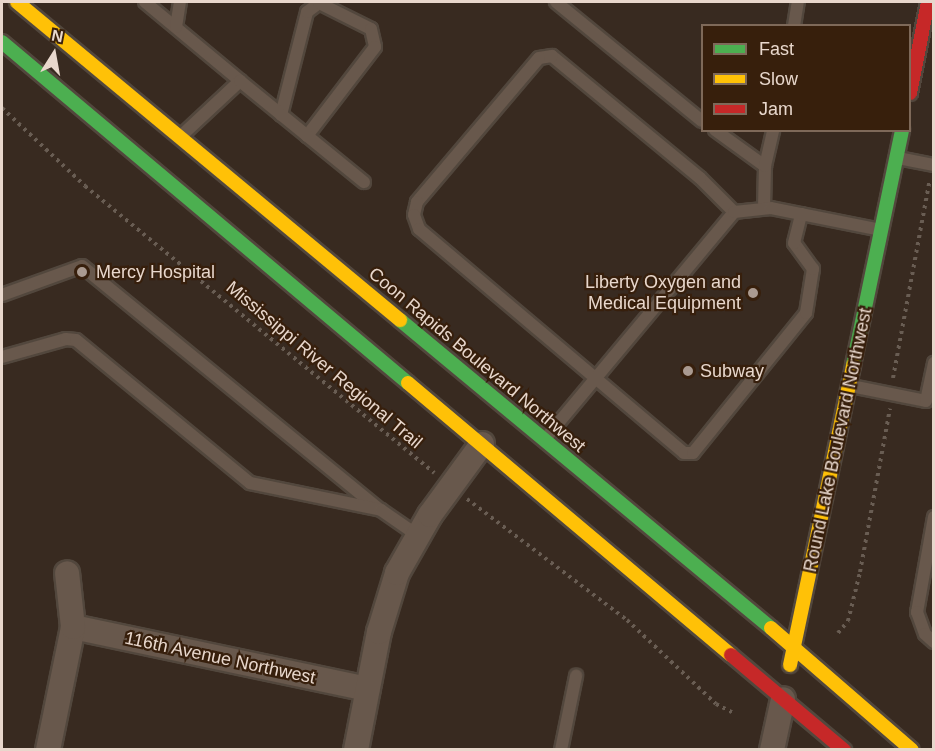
<!DOCTYPE html>
<html>
<head>
<meta charset="utf-8">
<style>
	body { margin:0 }
	#map { position:relative; width:935px; height:751px; overflow:hidden; background:#382a20; font-family:Helvetica,sans-serif }
	div>[style] { position:absolute }
	.path>* { height:4px; margin-top:-2px; transform-origin:0; background:repeating-linear-gradient(90deg,#695d53 0 3px,transparent 0 7.5px) }
	.roads { filter:drop-shadow(2px 0 #52473d) drop-shadow(-2px 0 #52473d) drop-shadow(0 2px #52473d) drop-shadow(0 -2px #52473d) }
	.lane>* { height:12px; margin:-6px; padding:0 6px; transform-origin:6px; border-radius:6px; background:#68584c }
	.street>* { height:24px; margin:-12px; padding:0 12px; transform-origin:12px; border-radius:12px; background:#68584c }
	.fast>* { height:14px; margin:-7px; padding:0 7px; transform-origin:7px; border-radius:7px; background:#4caf50 }
	.slow>* { height:14px; margin:-7px; padding:0 7px; transform-origin:7px; border-radius:7px; background:#ffc107 }
	.jam>* { height:14px; margin:-7px; padding:0 7px; transform-origin:7px; border-radius:7px; background:#c62828 }
	.dots>* { width:16px; height:16px; translate:-50% -50%; box-sizing:border-box; border:3px solid #371f0c; border-radius:50% }
	span { translate:-50% -50%; white-space:nowrap; text-align:center; line-height:1.15; -webkit-text-stroke:4.5px #371f0c; paint-order:stroke }
	.poi-label { font-size:18px; color:#e8d7cc }
	.left { translate:0 -50%; text-align:left }
	.right { translate:-100% -50%; text-align:right }
	.street-label { font-size:18px; color:#e8d7cc }
	.frame { position:absolute; inset:0; border:3px solid #e8d7cc; pointer-events:none }
	.legend { position:absolute; left:701px; top:24px; width:210px; height:108px; box-sizing:border-box; background:#371f0c; border:2px solid #7e6959; margin:0; padding:8px 10px; list-style:none; font-size:18px; color:#e8d7cc }
	.legend li { display:flex; align-items:center; gap:12px; height:30px }
	.legend b { width:30px; border:2px solid #7e6959 }
	.north { position:absolute; left:24px; top:24px; width:60px; height:60px; -webkit-text-stroke:4px #371f0c; paint-order:stroke; rotate:11deg; font-size:16px; font-weight:700; line-height:24px; text-align:center; color:#e8d7cc }
	.north::after { content:''; display:block; margin:auto; width:21px; height:27px; background:#e8d7cc; clip-path:polygon(50% 0,100% 100%,50% 72%,0 100%) }
</style>
</head>
<body>
<div id="map">
	<div class="path">
		<div style="left:2px;top:108px;width:114px;rotate:43.2deg"></div>
		<div style="left:85px;top:186px;width:452px;rotate:39.4deg"></div>
		<div style="left:893px;top:378px;width:202px;rotate:-79.5deg"></div>
		<div style="left:467px;top:499px;width:201px;rotate:37.1deg"></div>
		<div style="left:627px;top:620px;width:122px;rotate:43.3deg"></div>
		<div style="left:716px;top:704px;width:18px;rotate:27deg"></div>
		<div style="left:838px;top:633px;width:16px;rotate:-50deg"></div>
		<div style="left:848px;top:621px;width:50px;rotate:-76.2deg"></div>
		<div style="left:860px;top:572px;width:166px;rotate:-79.6deg"></div>
	</div>
	<div class="roads">
		<div class="lane">
			<div style="left:145px;top:2px;width:124px;rotate:39.7deg"></div>
			<div style="left:556px;top:2px;width:188px;rotate:39.2deg"></div>
			<div style="left:794px;top:26px;width:24px;rotate:-81deg"></div>
			<div style="left:176px;top:27px;width:25px;rotate:-81deg"></div>
			<div style="left:281px;top:115px;width:106px;rotate:-75.8deg"></div>
			<div style="left:307px;top:12px;width:15px;rotate:-37deg"></div>
			<div style="left:319px;top:3px;width:58px;rotate:26.6deg"></div>
			<div style="left:371px;top:29px;width:18px;rotate:77deg"></div>
			<div style="left:375px;top:47px;width:112px;rotate:127.4deg"></div>
			<div style="left:715px;top:130px;width:62px;rotate:35.8deg"></div>
			<div style="left:765px;top:166px;width:42px;rotate:91.4deg"></div>
			<div style="left:181px;top:136px;width:81px;rotate:-43deg"></div>
			<div style="left:240px;top:81px;width:160px;rotate:39.2deg"></div>
			<div style="left:898px;top:158px;width:37px;rotate:11deg"></div>
			<div style="left:765px;top:166px;width:37px;rotate:-77deg"></div>
			<div style="left:734px;top:212px;width:48px;rotate:-135deg"></div>
			<div style="left:700px;top:178px;width:192px;rotate:-140.5deg"></div>
			<div style="left:552px;top:56px;width:13px;rotate:171deg"></div>
			<div style="left:539px;top:58px;width:189px;rotate:130.3deg"></div>
			<div style="left:417px;top:202px;width:13px;rotate:103deg"></div>
			<div style="left:414px;top:215px;width:15px;rotate:70deg"></div>
			<div style="left:419px;top:229px;width:347px;rotate:40.2deg"></div>
			<div style="left:684px;top:453px;width:9px"></div>
			<div style="left:693px;top:453px;width:180px;rotate:-51.1deg"></div>
			<div style="left:806px;top:313px;width:45px;rotate:-81deg"></div>
			<div style="left:813px;top:269px;width:32px;rotate:-126deg"></div>
			<div style="left:794px;top:243px;width:30px;rotate:-76deg"></div>
			<div style="left:2px;top:295px;width:85px;rotate:-19.9deg"></div>
			<div style="left:82px;top:266px;width:382px;rotate:39.3deg"></div>
			<div style="left:2px;top:357px;width:66px;rotate:-15.7deg"></div>
			<div style="left:66px;top:339px;width:10px;rotate:6deg"></div>
			<div style="left:76px;top:340px;width:225px;rotate:39.4deg"></div>
			<div style="left:250px;top:483px;width:134px;rotate:11.6deg"></div>
			<div style="left:381px;top:510px;width:44px;rotate:34.8deg"></div>
			<div style="left:851px;top:386px;width:76px;rotate:11.3deg"></div>
			<div style="left:926px;top:401px;width:39px;rotate:-78deg"></div>
			<div style="left:545px;top:439px;width:295px;rotate:-50.2deg"></div>
			<div style="left:734px;top:212px;width:37px;rotate:-6deg"></div>
			<div style="left:771px;top:208px;width:112px;rotate:11.3deg"></div>
			<div style="left:934px;top:517px;width:97px;rotate:100.1deg"></div>
			<div style="left:917px;top:612px;width:23px;rotate:70deg"></div>
			<div style="left:925px;top:634px;width:12px;rotate:42deg"></div>
			<div style="left:561px;top:750px;width:76px;rotate:-78.5deg"></div>
		</div>
		<div class="street">
			<div style="left:73px;top:627px;width:301px;rotate:11.9deg"></div>
			<div style="left:48px;top:750px;width:126px;rotate:-78.5deg"></div>
			<div style="left:73px;top:627px;width:54px;rotate:-96.3deg"></div>
			<div style="left:356px;top:750px;width:120px;rotate:-79deg"></div>
			<div style="left:379px;top:632px;width:62px;rotate:-73deg"></div>
			<div style="left:397px;top:573px;width:67px;rotate:-60.4deg"></div>
			<div style="left:430px;top:515px;width:88px;rotate:-53.8deg"></div>
			<div style="left:772px;top:750px;width:52px;rotate:-77.8deg"></div>
		</div>
		<div class="fast">
			<div style="left:2px;top:42px;width:530px;rotate:40.03deg"></div>
			<div style="left:400px;top:320px;width:482px;rotate:39.7deg"></div>
			<div style="left:853px;top:365px;width:240px;rotate:-78.2deg"></div>
		</div>
		<div class="slow">
			<div style="left:17px;top:2px;width:498px;rotate:39.7deg"></div>
			<div style="left:408px;top:383px;width:422px;rotate:40.1deg"></div>
			<div style="left:771px;top:628px;width:186px;rotate:40.9deg"></div>
			<div style="left:790px;top:665px;width:307px;rotate:-78.1deg"></div>
		</div>
		<div class="jam">
			<div style="left:910px;top:93px;width:93px;rotate:-78.8deg"></div>
			<div style="left:731px;top:655px;width:148px;rotate:40.1deg"></div>
		</div>
	</div>
	<div class="dots">
		<div style="left:82px;top:272px;background:#aa9a90"></div>
		<div style="left:753px;top:293px;background:#aa9a90"></div>
		<div style="left:688px;top:371px;background:#aa9a90"></div>
	</div>
	<div class="poi-label">
		<span class="left" style="left:96px;top:272px">Mercy Hospital</span>
		<span class="right" style="left:741px;top:293px">Liberty Oxygen and<br>Medical Equipment</span>
		<span class="left" style="left:700px;top:371px">Subway</span>
	</div>
	<div class="street-label">
		<span style="left:477px;top:360px;rotate:40deg">Coon Rapids Boulevard Northwest</span>
		<span style="left:324px;top:365px;rotate:40deg">Mississippi River Regional Trail</span>
		<span style="left:838px;top:440px;rotate:-78deg">Round Lake Boulevard Northwest</span>
		<span style="left:220px;top:658px;rotate:12deg">116th Avenue Northwest</span>
	</div>
	<div class="frame"></div>
	<ul class="legend">
	<li><b style="height:8px;background:#4caf50"></b>Fast</li>
	<li><b style="height:8px;background:#ffc107"></b>Slow</li>
	<li><b style="height:8px;background:#c62828"></b>Jam</li>
	</ul>
	<div class="north">N</div>
</div>
</body>
</html>
